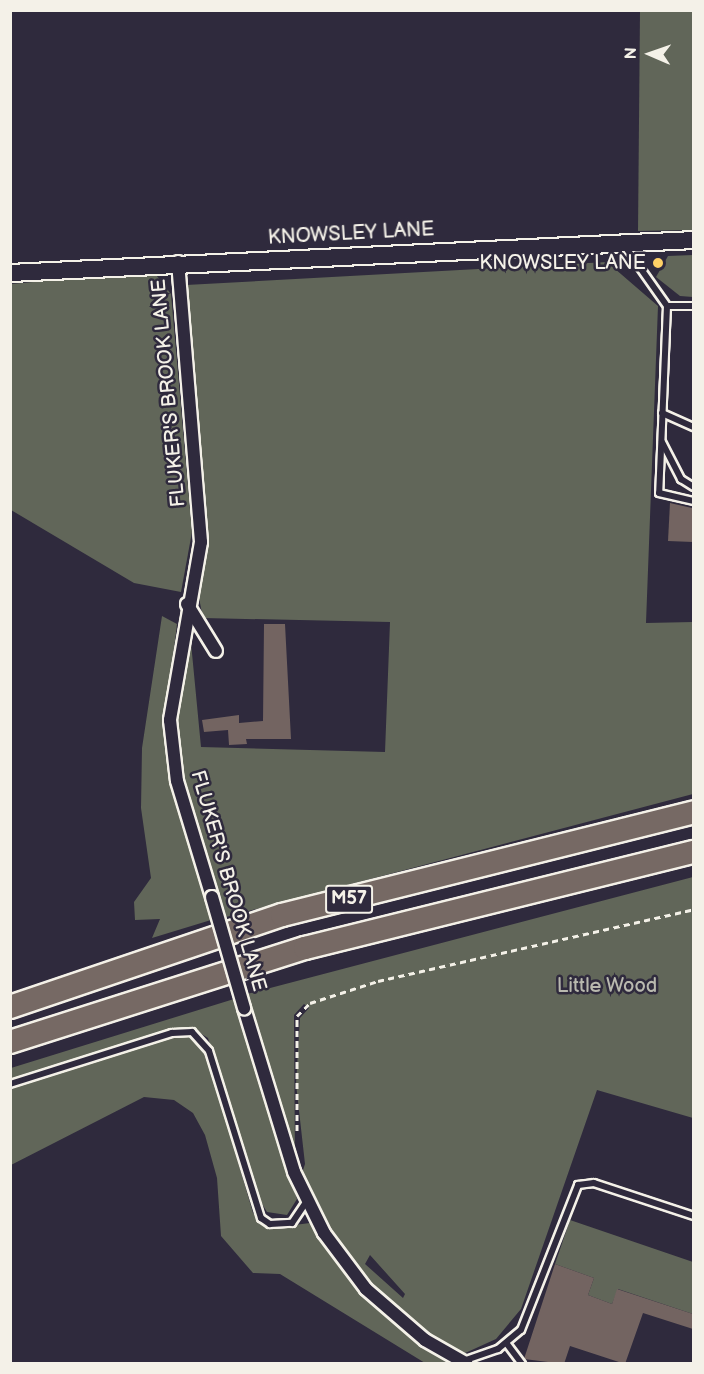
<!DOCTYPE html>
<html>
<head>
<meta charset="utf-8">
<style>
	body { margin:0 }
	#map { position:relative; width:704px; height:1374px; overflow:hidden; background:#2f2a3d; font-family:"Balsamiq Sans",sans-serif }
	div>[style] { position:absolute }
	.green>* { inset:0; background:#616659 }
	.building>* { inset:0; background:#736461 }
	.path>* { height:3px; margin-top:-1.5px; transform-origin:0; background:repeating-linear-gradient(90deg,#f4f1e8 0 6px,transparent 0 10.5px) }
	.roads { filter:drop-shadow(2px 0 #f4f1e8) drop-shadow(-2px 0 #f4f1e8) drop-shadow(0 2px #f4f1e8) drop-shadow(0 -2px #f4f1e8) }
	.service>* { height:6px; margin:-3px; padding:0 3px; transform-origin:3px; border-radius:3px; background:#2f2a3d }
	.minor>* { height:12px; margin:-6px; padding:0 6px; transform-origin:6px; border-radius:6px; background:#2f2a3d }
	.secondary>* { height:16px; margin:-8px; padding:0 8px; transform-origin:8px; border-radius:8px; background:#2f2a3d }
	.motorway>* { height:22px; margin:-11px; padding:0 11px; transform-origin:11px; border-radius:11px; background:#766964 }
	.bridges { filter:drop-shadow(2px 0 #f4f1e8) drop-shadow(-2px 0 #f4f1e8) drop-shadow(0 2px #f4f1e8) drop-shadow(0 -2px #f4f1e8) }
	.minor-bridge>* { height:12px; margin:-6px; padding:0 6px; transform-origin:6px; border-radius:6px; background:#2f2a3d }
	.dots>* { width:16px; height:16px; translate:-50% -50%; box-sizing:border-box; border:3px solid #2f2a3d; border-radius:50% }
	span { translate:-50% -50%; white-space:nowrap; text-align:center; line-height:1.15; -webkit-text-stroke:5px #2f2a3d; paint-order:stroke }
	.shield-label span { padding:2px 4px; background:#2f2a3d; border:2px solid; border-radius:4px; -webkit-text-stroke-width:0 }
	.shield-label { font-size:18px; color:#f4f1e8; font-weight:700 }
	.street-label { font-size:20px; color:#f4f1e8 }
	.poi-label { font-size:20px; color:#f4f1e8 }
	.right { translate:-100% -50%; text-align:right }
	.park-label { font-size:20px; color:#b9b9af }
	.frame { position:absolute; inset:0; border:12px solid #f4f1e8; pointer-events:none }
	.north { position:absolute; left:620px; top:24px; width:60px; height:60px; -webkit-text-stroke:4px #2f2a3d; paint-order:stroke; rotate:272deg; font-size:16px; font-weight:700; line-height:24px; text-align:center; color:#f4f1e8 }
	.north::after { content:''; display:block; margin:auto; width:21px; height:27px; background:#f4f1e8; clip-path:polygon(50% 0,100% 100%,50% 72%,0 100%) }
</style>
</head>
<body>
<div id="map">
	<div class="green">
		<div style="clip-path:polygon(640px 11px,693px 11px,693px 230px,638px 231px)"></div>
		<div style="clip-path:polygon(693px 255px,693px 297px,680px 296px,656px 277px,668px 256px)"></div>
		<div style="clip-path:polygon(607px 262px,658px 306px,646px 623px,693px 622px,693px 794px,226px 917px,183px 778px,176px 709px,189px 622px,201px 747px,385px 752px,390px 622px,203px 618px,198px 593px,209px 542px,186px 285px)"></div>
		<div style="clip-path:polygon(153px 271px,171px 294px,192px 532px,181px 592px,134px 583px,11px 510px,11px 284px)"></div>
		<div style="clip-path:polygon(162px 616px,177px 624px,166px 715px,171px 780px,211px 920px,152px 938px,160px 919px,135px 920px,134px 902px,151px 878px,141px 808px,142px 748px)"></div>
		<div style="clip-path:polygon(evenodd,693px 877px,693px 1118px,597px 1090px,521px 1309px,496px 1339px,463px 1354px,436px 1339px,367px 1282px,326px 1227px,301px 1176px,305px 1164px,296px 1084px,300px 1018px,309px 1008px,304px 1004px,294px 1015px,295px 1163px,247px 994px,693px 877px,370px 1255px,405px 1294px,403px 1298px,365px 1264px,370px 1255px)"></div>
		<div style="clip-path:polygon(234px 999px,297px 1199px,287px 1215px,267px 1212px,254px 1191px,208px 1038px,192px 1028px,173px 1033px,195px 1036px,204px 1045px,253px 1213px,271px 1228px,310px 1223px,361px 1292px,420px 1342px,458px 1363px,425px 1363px,280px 1274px,253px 1273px,221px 1236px,217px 1178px,205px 1135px,193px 1113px,174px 1100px,144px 1097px,11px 1165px,11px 1068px)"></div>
		<div style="clip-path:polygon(570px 1220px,693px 1262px,693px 1314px,618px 1289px,612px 1304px,588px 1295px,594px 1278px,555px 1264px)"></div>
	</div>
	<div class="building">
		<div style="clip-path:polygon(670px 503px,692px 508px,693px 542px,668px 541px)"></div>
		<div style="clip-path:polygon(264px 624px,285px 624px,291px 739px,246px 739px,247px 744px,229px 745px,228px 730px,204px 732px,202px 720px,239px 715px,239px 723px,263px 721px)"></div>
		<div style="clip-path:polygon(555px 1264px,594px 1278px,588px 1295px,612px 1304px,617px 1289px,693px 1314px,693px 1329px,643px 1313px,625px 1364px,570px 1346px,564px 1364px,524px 1359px)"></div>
	</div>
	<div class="path">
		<div style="left:297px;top:1131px;width:115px;rotate:-90deg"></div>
		<div style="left:297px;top:1016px;width:18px;rotate:-45deg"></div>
		<div style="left:310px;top:1003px;width:71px;rotate:-17.9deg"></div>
		<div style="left:378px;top:981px;width:324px;rotate:-12.8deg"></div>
	</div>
	<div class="roads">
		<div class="service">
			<div style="left:624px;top:245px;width:75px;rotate:54.8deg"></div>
			<div style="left:667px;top:306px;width:187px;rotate:92.4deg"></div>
			<div style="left:659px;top:493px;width:36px;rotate:13deg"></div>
			<div style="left:667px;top:306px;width:27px"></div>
			<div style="left:662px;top:413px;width:35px;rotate:24deg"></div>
			<div style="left:662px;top:442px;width:42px;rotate:62.8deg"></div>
			<div style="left:681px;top:479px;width:15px;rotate:32deg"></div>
			<div style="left:10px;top:1084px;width:170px;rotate:-17.5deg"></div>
			<div style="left:172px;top:1033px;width:20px;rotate:-3deg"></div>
			<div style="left:192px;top:1032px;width:25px;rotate:48deg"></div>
			<div style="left:209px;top:1051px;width:175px;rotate:72.7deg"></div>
			<div style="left:261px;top:1218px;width:11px;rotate:34deg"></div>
			<div style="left:270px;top:1224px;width:22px;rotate:-3deg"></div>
			<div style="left:292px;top:1223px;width:25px;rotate:-56deg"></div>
			<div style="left:507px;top:1344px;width:25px;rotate:53deg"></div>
			<div style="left:463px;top:1361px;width:37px;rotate:-19deg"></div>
			<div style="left:498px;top:1349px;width:30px;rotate:-40deg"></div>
			<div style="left:521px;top:1330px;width:156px;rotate:-68.5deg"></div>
			<div style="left:578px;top:1185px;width:16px;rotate:-7deg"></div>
			<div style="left:594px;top:1183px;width:105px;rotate:18.3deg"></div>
		</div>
		<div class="minor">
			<div style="left:178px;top:262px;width:281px;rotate:85.3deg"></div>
			<div style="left:201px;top:542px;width:181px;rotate:99.9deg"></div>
			<div style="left:170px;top:720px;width:61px;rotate:83.5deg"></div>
			<div style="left:177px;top:781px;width:121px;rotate:73.2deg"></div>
			<div style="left:187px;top:604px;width:55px;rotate:58.3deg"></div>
			<div style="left:244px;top:1008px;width:171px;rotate:73deg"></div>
			<div style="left:294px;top:1172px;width:68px;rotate:63.8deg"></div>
			<div style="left:324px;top:1233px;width:70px;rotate:53.1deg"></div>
			<div style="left:366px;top:1289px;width:78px;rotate:40.8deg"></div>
			<div style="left:425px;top:1340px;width:48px;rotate:29.7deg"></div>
		</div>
		<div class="secondary">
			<div style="left:10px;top:273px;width:685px;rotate:-2.76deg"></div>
		</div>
		<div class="motorway">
			<div style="left:10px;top:1007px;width:287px;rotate:-18.7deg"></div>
			<div style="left:282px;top:915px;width:425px;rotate:-14deg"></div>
			<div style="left:10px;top:1042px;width:310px;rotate:-17.7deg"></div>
			<div style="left:305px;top:948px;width:401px;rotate:-13.9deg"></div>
		</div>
	</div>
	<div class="bridges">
		<div class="minor-bridge">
			<div style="left:212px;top:897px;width:116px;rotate:73.9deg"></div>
		</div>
	</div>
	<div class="dots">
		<div style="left:658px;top:263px;background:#ffd166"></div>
	</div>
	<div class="shield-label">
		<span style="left:349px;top:899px">M57</span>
	</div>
	<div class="street-label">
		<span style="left:351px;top:234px;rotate:-3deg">KNOWSLEY LANE</span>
		<span style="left:169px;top:393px;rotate:-95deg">FLUKER'S BROOK LANE</span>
		<span style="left:228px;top:881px;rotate:74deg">FLUKER'S BROOK LANE</span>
	</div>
	<div class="poi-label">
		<span class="right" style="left:646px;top:263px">KNOWSLEY LANE</span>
	</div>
	<div class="park-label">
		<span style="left:607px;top:986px">Little Wood</span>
	</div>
	<div class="frame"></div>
	<div class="north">N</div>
</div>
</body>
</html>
